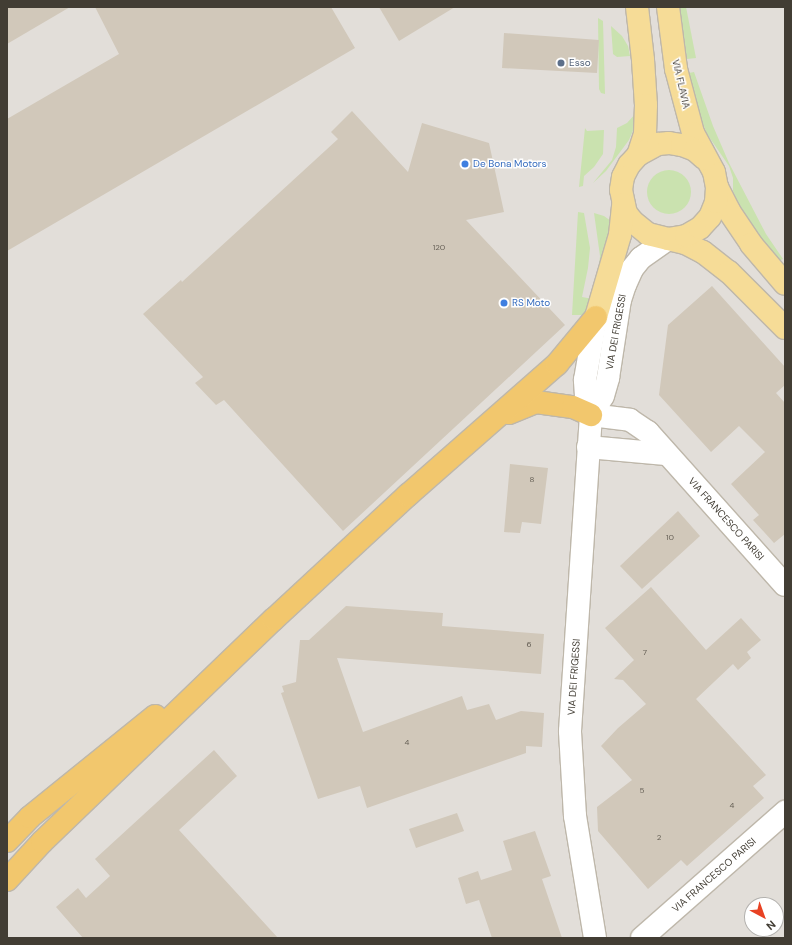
<!DOCTYPE html>
<html>
<head>
<meta charset="utf-8">
<style>
	body { margin:0 }
	#map { position:relative; width:792px; height:945px; overflow:hidden; background:#f0ede4; font-family:"DM Sans",sans-serif }
	div>[style] { position:absolute }
	.industrial>* { inset:0; background:#e2ded9 }
	.green>* { inset:0; background:#cae2af }
	.round { border-radius:50% }
	.building>* { inset:0; background:#d1c8ba }
	.roads { filter:drop-shadow(1px 0 #beb7aa) drop-shadow(-1px 0 #beb7aa) drop-shadow(0 1px #beb7aa) drop-shadow(0 -1px #beb7aa) }
	.street>* { height:22px; margin:-11px; padding:0 11px; transform-origin:11px; border-radius:11px; background:#fff }
	.primary>* { height:22px; margin:-11px; padding:0 11px; transform-origin:11px; border-radius:11px; background:#f6dc97 }
	.highway>* { height:22px; margin:-11px; padding:0 11px; transform-origin:11px; border-radius:11px; background:#f2c76d }
	.dots>* { width:11px; height:11px; translate:-50% -50%; box-sizing:border-box; border:2px solid #fff; border-radius:50% }
	span { translate:-50% -50%; white-space:nowrap; text-align:center; line-height:1.15; -webkit-text-stroke:3px #fff; paint-order:stroke }
	.number-label { font-size:8px; color:#666056 }
	.number-label span { -webkit-text-stroke-width:0 }
	.service-label { font-size:10px; color:#4e5e75 }
	.left { translate:0 -50%; text-align:left }
	.street-label { font-size:10px; color:#423d34 }
	.shop-label { font-size:10px; color:#366cbe }
	.frame { position:absolute; inset:0; border:8px solid #423d34; pointer-events:none }
	.north { position:absolute; left:744px; top:897px; width:40px; height:40px; box-sizing:border-box; background:#fff; border:1px solid #b3b1ae; border-radius:50%; rotate:139deg; font-size:11px; font-weight:700; line-height:16px; text-align:center; color:#423d34 }
	.north::after { content:''; display:block; margin:auto; width:14px; height:18px; background:#e84223; clip-path:polygon(50% 0,100% 100%,50% 72%,0 100%) }
</style>
</head>
<body>
<div id="map">
	<div class="industrial">
		<div style="clip-path:polygon(evenodd,7px 7px,785px 7px,785px 938px,7px 938px,7px 7px,752px 905px,776px 905px,776px 929px,752px 929px,752px 905px)"></div>
	</div>
	<div class="green">
		<div style="clip-path:polygon(680px 7px,686px 7px,696px 58px,687px 59px)"></div>
		<div style="clip-path:polygon(598px 18px,603px 21px,605px 94px,601px 93px,599px 89px)"></div>
		<div style="clip-path:polygon(611px 26px,622px 36px,628px 46px,630px 56px,617px 57px,613px 54px)"></div>
		<div style="clip-path:polygon(694px 72px,713px 126px,729px 163px,766px 234px,783px 259px,779px 261px,748px 220px,738px 202px,733px 191px,733px 178px,729px 166px,707px 134px,697px 109px,689px 73px)"></div>
		<div style="clip-path:polygon(636px 113px,635px 126px,629px 140px,606px 171px,593px 183px,612px 160px,616px 147px,617px 128px,627px 123px)"></div>
		<div style="clip-path:polygon(585px 128px,587px 131px,604px 130px,603px 154px,594px 167px,584px 176px,583px 186px,579px 187px)"></div>
		<div class="round" style="left:647px;top:170px;width:44px;height:44px"></div>
		<div style="clip-path:polygon(578px 212px,584px 213px,590px 248px,588px 268px,582px 297px,593px 299px,588px 315px,572px 315px)"></div>
		<div style="clip-path:polygon(594px 213px,604px 216px,611px 221px,612px 232px,598px 280px,600px 256px)"></div>
	</div>
	<div class="building">
		<div style="clip-path:polygon(7px 7px,70px 7px,7px 44px)"></div>
		<div style="clip-path:polygon(95px 7px,331px 7px,355px 48px,7px 251px,7px 119px,119px 54px)"></div>
		<div style="clip-path:polygon(379px 7px,455px 7px,399px 41px)"></div>
		<div style="clip-path:polygon(504px 33px,599px 40px,597px 73px,502px 68px)"></div>
		<div style="clip-path:polygon(352px 111px,408px 172px,422px 123px,489px 143px,504px 212px,466px 220px,565px 325px,343px 531px,224px 400px,216px 405px,195px 383px,203px 377px,143px 314px,181px 280px,182px 282px,338px 139px,331px 132px)"></div>
		<div style="clip-path:polygon(712px 286px,785px 367px,785px 385px,776px 393px,785px 403px,785px 534px,774px 543px,753px 520px,759px 515px,731px 484px,765px 452px,739px 426px,711px 452px,659px 395px,668px 325px)"></div>
		<div style="clip-path:polygon(510px 464px,548px 468px,541px 524px,522px 522px,520px 533px,504px 532px)"></div>
		<div style="clip-path:polygon(678px 511px,700px 536px,642px 589px,620px 566px)"></div>
		<div style="clip-path:polygon(651px 587px,706px 650px,741px 618px,761px 640px,747px 652px,751px 658px,738px 670px,733px 664px,696px 699px,766px 775px,753px 786px,764px 798px,687px 866px,681px 860px,648px 889px,598px 831px,597px 807px,632px 780px,601px 746px,618px 728px,646px 704px,623px 680px,614px 679px,634px 660px,605px 628px)"></div>
		<div style="clip-path:polygon(346px 606px,443px 613px,442px 626px,544px 634px,541px 674px,337px 658px,363px 732px,462px 696px,467px 710px,489px 704px,496px 720px,521px 711px,544px 713px,542px 747px,526px 746px,526px 753px,367px 808px,360px 786px,318px 799px,281px 693px,284px 692px,282px 686px,296px 682px,300px 640px,309px 640px)"></div>
		<div style="clip-path:polygon(214px 750px,237px 776px,179px 830px,278px 938px,83px 938px,56px 907px,78px 888px,86px 898px,110px 876px,95px 859px)"></div>
		<div style="clip-path:polygon(457px 813px,464px 831px,416px 848px,409px 829px)"></div>
		<div style="clip-path:polygon(535px 831px,551px 876px,542px 879px,562px 938px,492px 938px,479px 900px,466px 904px,458px 878px,478px 871px,481px 880px,512px 870px,503px 841px)"></div>
	</div>
	<div class="roads">
		<div class="street">
			<div style="left:591px;top:415px;width:39px;rotate:7deg"></div>
			<div style="left:630px;top:420px;width:22px;rotate:34deg"></div>
			<div style="left:648px;top:432px;width:205px;rotate:48.2deg"></div>
			<div style="left:591px;top:415px;width:22px;rotate:-58deg"></div>
			<div style="left:603px;top:396px;width:19px;rotate:-74deg"></div>
			<div style="left:608px;top:378px;width:79px;rotate:-81.3deg"></div>
			<div style="left:620px;top:300px;width:16px;rotate:-72deg"></div>
			<div style="left:625px;top:285px;width:17px;rotate:-66deg"></div>
			<div style="left:632px;top:269px;width:14px;rotate:-51deg"></div>
			<div style="left:641px;top:258px;width:33px;rotate:-35deg"></div>
			<div style="left:588px;top:447px;width:78px;rotate:5.1deg"></div>
			<div style="left:595px;top:938px;width:124px;rotate:-99.3deg"></div>
			<div style="left:575px;top:816px;width:85px;rotate:-93.4deg"></div>
			<div style="left:570px;top:731px;width:317px;rotate:-86.2deg"></div>
			<div style="left:591px;top:415px;width:20px;rotate:-105deg"></div>
			<div style="left:586px;top:396px;width:16px;rotate:-94deg"></div>
			<div style="left:585px;top:380px;width:64px;rotate:-80.1deg"></div>
			<div style="left:642px;top:938px;width:191px;rotate:-41.4deg"></div>
		</div>
		<div class="primary">
			<div style="left:637px;top:7px;width:53px;rotate:83.5deg"></div>
			<div style="left:643px;top:60px;width:45px;rotate:86.2deg"></div>
			<div style="left:646px;top:105px;width:29px;rotate:92deg"></div>
			<div style="left:645px;top:134px;width:22px;rotate:108deg"></div>
			<div style="left:638px;top:155px;width:13px;rotate:132deg"></div>
			<div style="left:629px;top:165px;width:13px;rotate:117deg"></div>
			<div style="left:623px;top:177px;width:13px;rotate:99deg"></div>
			<div style="left:621px;top:190px;width:24px;rotate:78deg"></div>
			<div style="left:626px;top:213px;width:10px;rotate:53deg"></div>
			<div style="left:632px;top:221px;width:21px;rotate:39deg"></div>
			<div style="left:648px;top:234px;width:38px;rotate:14deg"></div>
			<div style="left:685px;top:243px;width:20px;rotate:27deg"></div>
			<div style="left:703px;top:252px;width:33px;rotate:38deg"></div>
			<div style="left:729px;top:272px;width:79px;rotate:45deg"></div>
			<div style="left:668px;top:7px;width:63px;rotate:82.6deg"></div>
			<div style="left:676px;top:69px;width:66px;rotate:75.1deg"></div>
			<div style="left:693px;top:133px;width:44px;rotate:61.7deg"></div>
			<div style="left:714px;top:172px;width:15px;rotate:79deg"></div>
			<div style="left:717px;top:187px;width:27px;rotate:63deg"></div>
			<div style="left:729px;top:211px;width:40px;rotate:56deg"></div>
			<div style="left:751px;top:244px;width:52px;rotate:49.6deg"></div>
			<div style="left:638px;top:155px;width:23px;rotate:-29deg"></div>
			<div style="left:658px;top:144px;width:11px;rotate:-5deg"></div>
			<div style="left:669px;top:143px;width:13px;rotate:9deg"></div>
			<div style="left:682px;top:145px;width:14px;rotate:21deg"></div>
			<div style="left:695px;top:150px;width:13px;rotate:42deg"></div>
			<div style="left:668px;top:239px;width:18px;rotate:-9deg"></div>
			<div style="left:686px;top:236px;width:16px;rotate:-30deg"></div>
			<div style="left:700px;top:228px;width:15px;rotate:-48deg"></div>
			<div style="left:710px;top:217px;width:16px;rotate:-68deg"></div>
			<div style="left:716px;top:202px;width:15px;rotate:-86deg"></div>
			<div style="left:596px;top:317px;width:85px;rotate:-73.7deg"></div>
			<div style="left:620px;top:235px;width:31px;rotate:-84deg"></div>
		</div>
		<div class="highway">
			<div style="left:509px;top:413px;width:29px;rotate:-22deg"></div>
			<div style="left:536px;top:402px;width:37px;rotate:8deg"></div>
			<div style="left:573px;top:407px;width:20px;rotate:24deg"></div>
			<div style="left:7px;top:841px;width:33px;rotate:-46deg"></div>
			<div style="left:30px;top:817px;width:161px;rotate:-38.9deg"></div>
			<div style="left:7px;top:880px;width:52px;rotate:-47.4deg"></div>
			<div style="left:42px;top:842px;width:322px;rotate:-43.9deg"></div>
			<div style="left:274px;top:619px;width:183px;rotate:-42.8deg"></div>
			<div style="left:408px;top:495px;width:198px;rotate:-41.3deg"></div>
			<div style="left:557px;top:364px;width:61px;rotate:-50.3deg"></div>
		</div>
	</div>
	<div class="dots">
		<div style="left:561px;top:63px;background:#5c6f8a"></div>
		<div style="left:465px;top:164px;background:#3f7fe0"></div>
		<div style="left:504px;top:303px;background:#3f7fe0"></div>
	</div>
	<div class="number-label">
		<span style="left:439px;top:248px">120</span>
		<span style="left:532px;top:480px">8</span>
		<span style="left:670px;top:538px">10</span>
		<span style="left:529px;top:645px">6</span>
		<span style="left:645px;top:653px">7</span>
		<span style="left:407px;top:743px">4</span>
		<span style="left:642px;top:791px">5</span>
		<span style="left:732px;top:806px">4</span>
		<span style="left:659px;top:838px">2</span>
	</div>
	<div class="service-label">
		<span class="left" style="left:569px;top:63px">Esso</span>
	</div>
	<div class="street-label">
		<span style="left:681px;top:84px;rotate:77deg">VIA FLAVIA</span>
		<span style="left:616px;top:332px;rotate:-80deg">VIA DEI FRIGESSI</span>
		<span style="left:726px;top:519px;rotate:48deg">VIA FRANCESCO PARISI</span>
		<span style="left:574px;top:677px;rotate:-86deg">VIA DEI FRIGESSI</span>
		<span style="left:714px;top:875px;rotate:-41deg">VIA FRANCESCO PARISI</span>
	</div>
	<div class="shop-label">
		<span class="left" style="left:473px;top:164px">De Bona Motors</span>
		<span class="left" style="left:512px;top:303px">RS Moto</span>
	</div>
	<div class="frame"></div>
	<div class="north">N</div>
</div>
</body>
</html>
